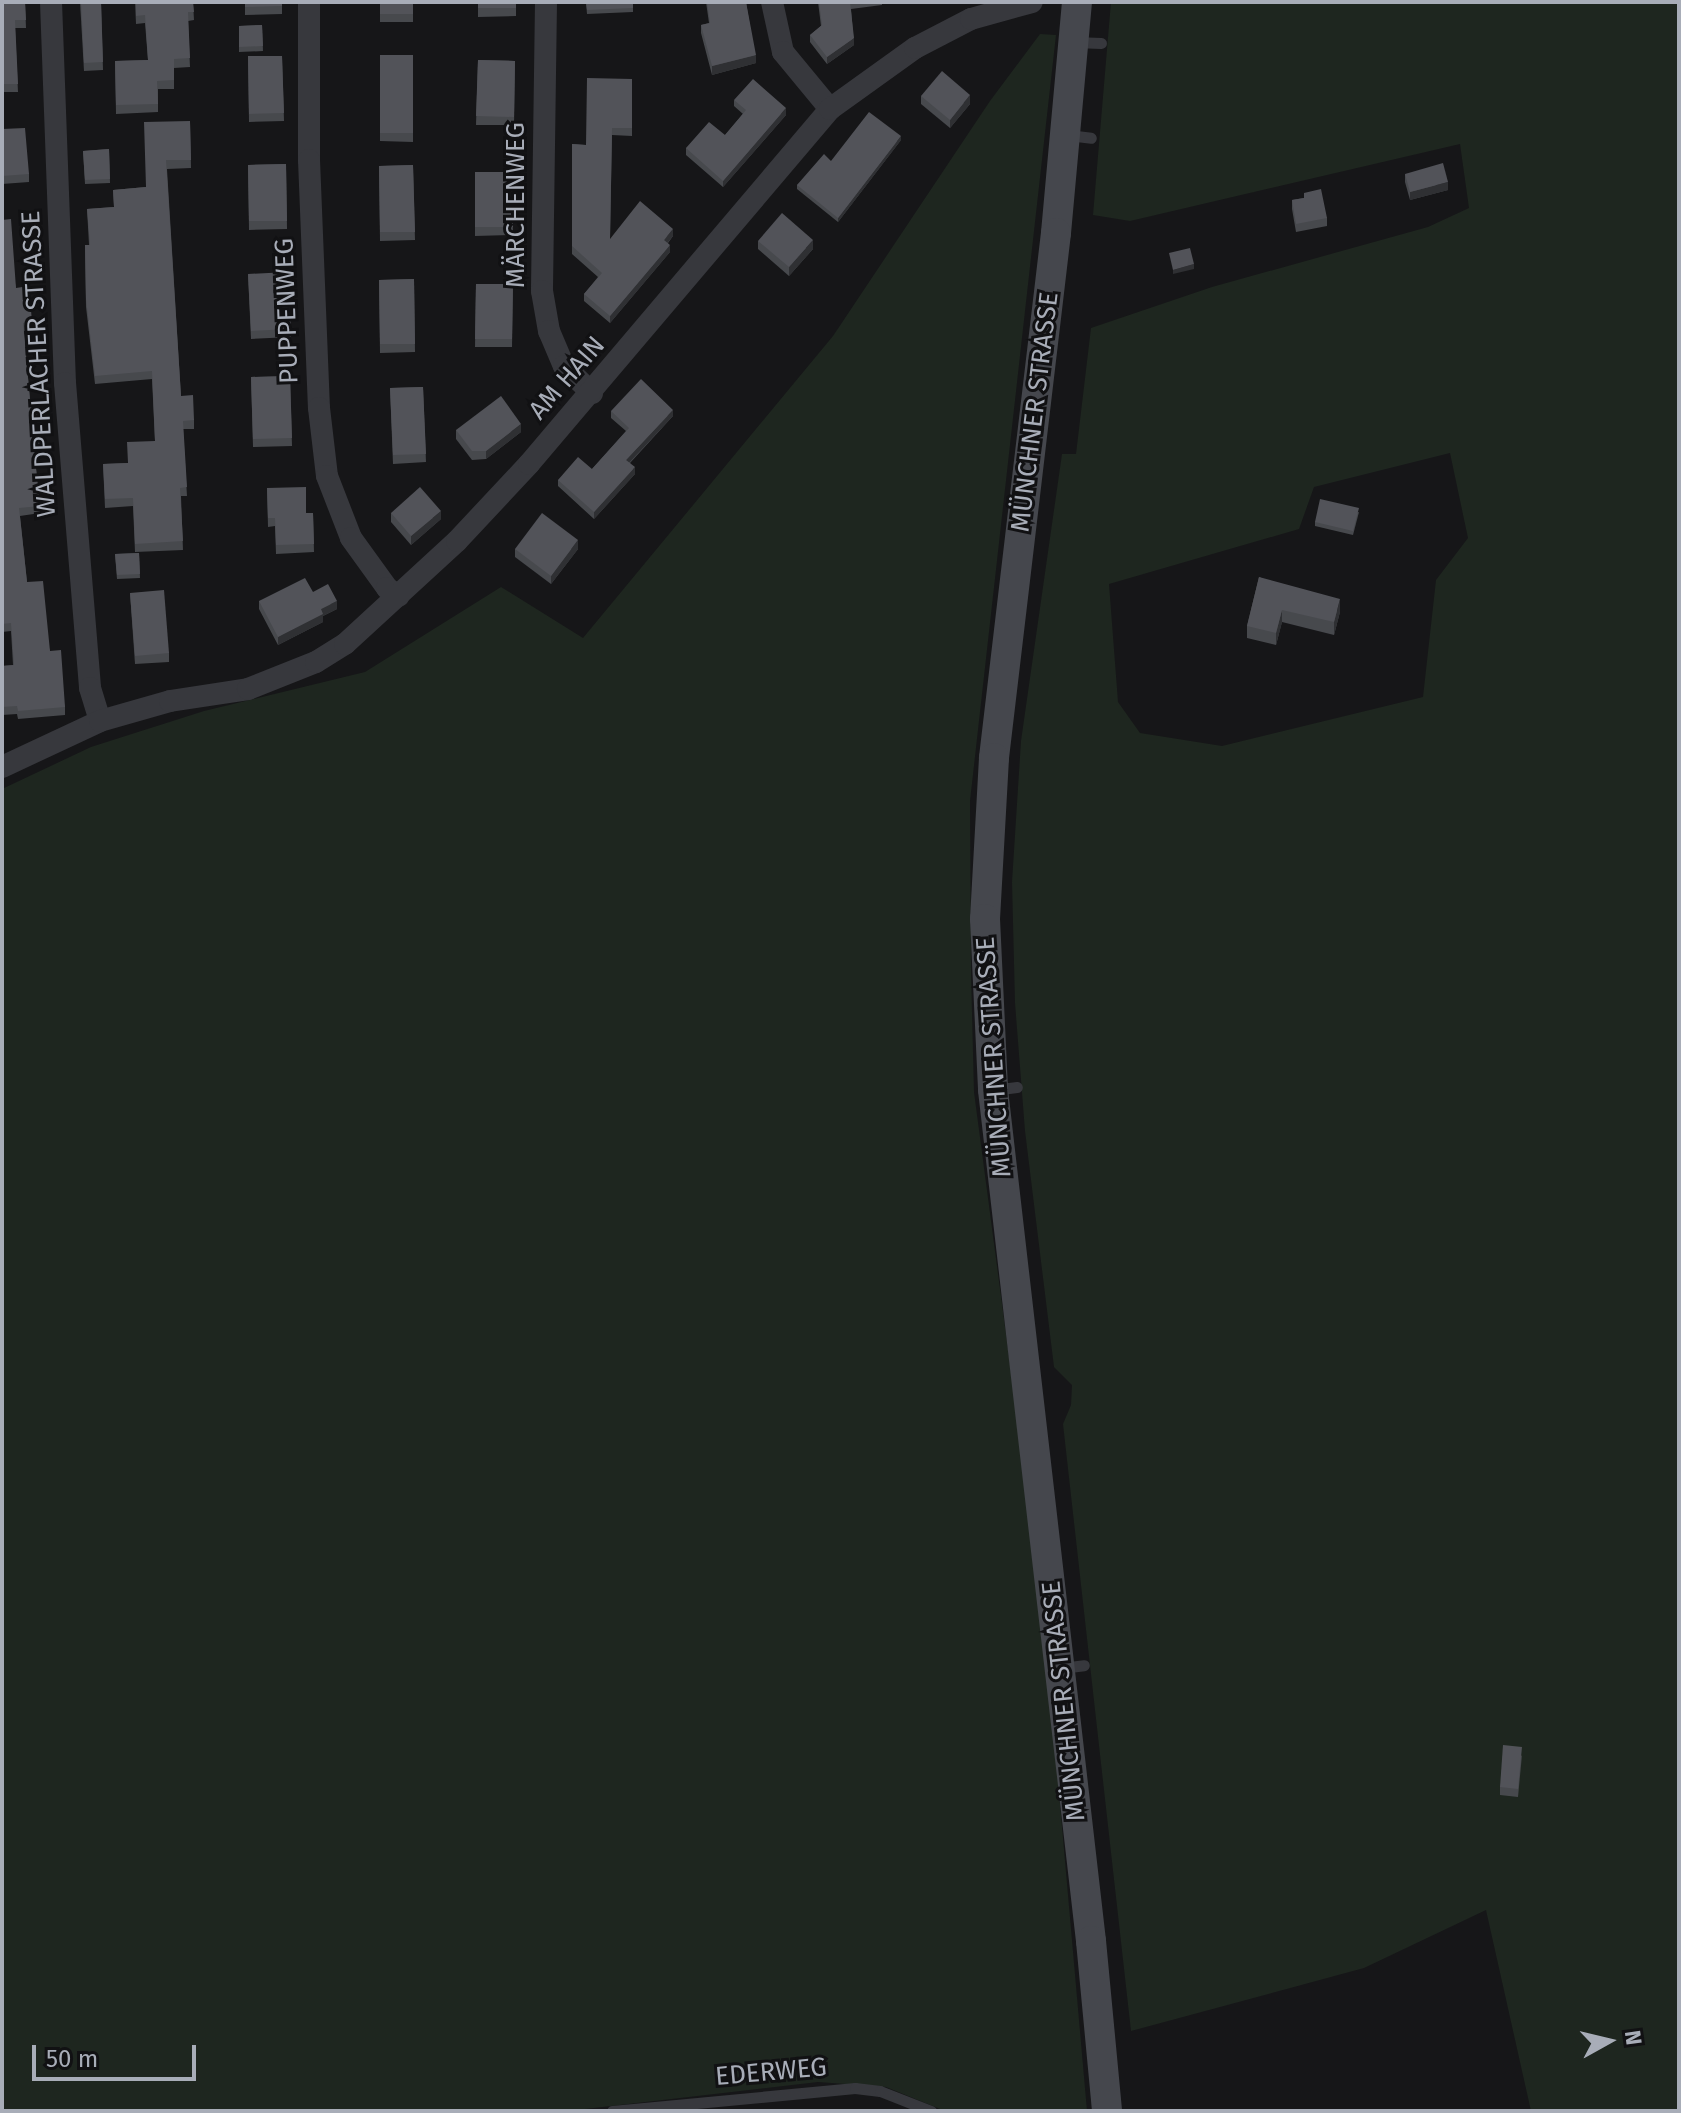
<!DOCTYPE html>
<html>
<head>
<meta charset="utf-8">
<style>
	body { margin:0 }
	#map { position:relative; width:1681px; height:2113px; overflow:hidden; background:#161618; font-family:"Fira Sans",sans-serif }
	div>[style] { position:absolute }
	.green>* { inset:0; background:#1e261f }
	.lane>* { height:11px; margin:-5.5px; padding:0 5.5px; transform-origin:5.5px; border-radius:5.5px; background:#37383d }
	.street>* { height:22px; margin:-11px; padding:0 11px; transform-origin:11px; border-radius:11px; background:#37383d }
	.secondary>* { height:30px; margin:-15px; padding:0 15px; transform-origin:15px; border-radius:15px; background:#45474d }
	.wall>* { inset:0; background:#47494d }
	.shaded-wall>* { inset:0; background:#2f3033 }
	.building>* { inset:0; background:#525359 }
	span { translate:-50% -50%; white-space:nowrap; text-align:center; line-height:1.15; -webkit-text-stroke:6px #111113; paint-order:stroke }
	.street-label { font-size:26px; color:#a8adb8 }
	.frame { position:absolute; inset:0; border:4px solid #a8adb8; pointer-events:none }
	.north { position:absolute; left:1569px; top:2001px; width:80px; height:80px; -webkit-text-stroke:6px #111113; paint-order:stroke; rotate:82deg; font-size:22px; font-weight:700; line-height:32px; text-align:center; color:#a8adb8 }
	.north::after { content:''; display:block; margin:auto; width:28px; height:36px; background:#a8adb8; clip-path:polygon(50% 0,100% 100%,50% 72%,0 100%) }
	.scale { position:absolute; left:32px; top:2045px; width:164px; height:36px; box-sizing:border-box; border:4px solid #a8adb8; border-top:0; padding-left:10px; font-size:24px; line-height:28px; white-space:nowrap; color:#a8adb8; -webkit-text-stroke:6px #111113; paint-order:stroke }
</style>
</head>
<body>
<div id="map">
	<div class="green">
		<div style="clip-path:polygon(evenodd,1111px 2px,1679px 2px,1679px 2111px,1531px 2111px,1486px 1910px,1364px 1968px,1131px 2031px,1063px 1424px,1071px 1405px,1072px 1385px,1054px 1367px,1025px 1131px,1015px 1003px,1012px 882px,1021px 741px,1062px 454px,1076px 454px,1091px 328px,1212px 287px,1428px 227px,1469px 208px,1460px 144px,1130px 221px,1093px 215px,1111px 2px,1450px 453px,1468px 538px,1436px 580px,1423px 697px,1222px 746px,1140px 733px,1118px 702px,1109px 584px,1299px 529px,1314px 487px,1450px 453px)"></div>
		<div style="clip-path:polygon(1040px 34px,1056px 35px,970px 801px,971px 973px,974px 1092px,1044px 1622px,1087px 2111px,945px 2111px,886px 2087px,818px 2082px,568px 2111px,2px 2111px,2px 789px,91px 747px,204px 711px,365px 672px,501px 587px,583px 638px,833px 336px,990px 101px)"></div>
	</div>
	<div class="lane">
		<div style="left:1074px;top:42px;width:27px;rotate:2deg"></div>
		<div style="left:1068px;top:135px;width:23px;rotate:7deg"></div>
		<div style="left:993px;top:1090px;width:24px;rotate:-7deg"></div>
		<div style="left:1061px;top:1668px;width:23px;rotate:-7deg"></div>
		<div style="left:612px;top:2111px;width:244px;rotate:-5.4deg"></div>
		<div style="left:855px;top:2088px;width:25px;rotate:7deg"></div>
		<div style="left:880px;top:2091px;width:55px;rotate:21.4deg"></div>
	</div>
	<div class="street">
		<div style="left:51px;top:2px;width:381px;rotate:87.9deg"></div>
		<div style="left:65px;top:383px;width:306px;rotate:85.3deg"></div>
		<div style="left:90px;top:688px;width:34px;rotate:73deg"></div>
		<div style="left:309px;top:2px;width:158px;rotate:90deg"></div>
		<div style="left:309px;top:160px;width:248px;rotate:87.7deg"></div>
		<div style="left:319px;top:408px;width:68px;rotate:83.3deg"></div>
		<div style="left:327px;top:476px;width:66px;rotate:68.8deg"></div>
		<div style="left:351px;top:538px;width:62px;rotate:54.2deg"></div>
		<div style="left:387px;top:588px;width:14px;rotate:34deg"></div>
		<div style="left:546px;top:2px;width:289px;rotate:90.8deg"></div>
		<div style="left:542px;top:291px;width:41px;rotate:80.1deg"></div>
		<div style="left:549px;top:331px;width:38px;rotate:67deg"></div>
		<div style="left:564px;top:366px;width:39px;rotate:44deg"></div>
		<div style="left:772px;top:2px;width:51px;rotate:77.6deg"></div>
		<div style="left:783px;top:52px;width:74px;rotate:50.5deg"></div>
		<div style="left:2px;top:767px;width:108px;rotate:-25.1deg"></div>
		<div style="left:100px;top:721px;width:73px;rotate:-15.9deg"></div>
		<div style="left:170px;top:701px;width:79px;rotate:-8.7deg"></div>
		<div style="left:248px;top:689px;width:73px;rotate:-21.7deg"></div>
		<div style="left:316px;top:662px;width:34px;rotate:-32deg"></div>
		<div style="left:345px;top:644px;width:152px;rotate:-42.6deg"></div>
		<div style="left:457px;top:541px;width:105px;rotate:-46.9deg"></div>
		<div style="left:529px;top:464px;width:465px;rotate:-49.7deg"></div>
		<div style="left:830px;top:109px;width:105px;rotate:-35.7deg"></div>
		<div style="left:915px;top:48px;width:63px;rotate:-27.4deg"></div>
		<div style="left:971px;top:19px;width:63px;rotate:-15.6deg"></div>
	</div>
	<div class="secondary">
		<div style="left:1077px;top:2px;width:232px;rotate:95.2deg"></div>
		<div style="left:1056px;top:233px;width:529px;rotate:96.74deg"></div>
		<div style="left:994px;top:758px;width:161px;rotate:93.2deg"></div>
		<div style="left:985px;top:919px;width:171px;rotate:87.3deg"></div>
		<div style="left:993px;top:1090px;width:857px;rotate:83.43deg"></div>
		<div style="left:1091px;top:1941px;width:171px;rotate:84.6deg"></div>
	</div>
	<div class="wall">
		<div style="clip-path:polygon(2px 2px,25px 2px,26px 28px,15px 28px,18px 92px,2px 92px)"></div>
		<div style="clip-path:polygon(80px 2px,101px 2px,103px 70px,84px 71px)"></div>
		<div style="clip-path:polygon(135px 2px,193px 2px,194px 20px,188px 21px,190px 67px,174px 68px,174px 89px,158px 89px,158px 112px,116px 114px,115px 61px,148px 60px,145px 23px,136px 24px)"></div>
		<div style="clip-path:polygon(245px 2px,282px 2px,282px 14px,245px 15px)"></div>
		<div style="clip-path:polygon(380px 2px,413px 2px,413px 22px,380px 22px)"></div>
		<div style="clip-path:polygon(478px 2px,516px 2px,516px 16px,478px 17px)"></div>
		<div style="clip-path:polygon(586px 2px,633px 2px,633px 12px,587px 14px)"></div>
		<div style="clip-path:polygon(706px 2px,746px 2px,756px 63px,712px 75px,701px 33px,701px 25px,709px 23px)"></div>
		<div style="clip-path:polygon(818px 2px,882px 2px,882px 5px,851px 9px,854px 45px,827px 64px,810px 42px,810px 35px,821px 26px)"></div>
		<div style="clip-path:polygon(262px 25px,263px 51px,239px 52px,239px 26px)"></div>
		<div style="clip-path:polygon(380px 55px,413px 55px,413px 142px,380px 141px)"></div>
		<div style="clip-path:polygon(248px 56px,282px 56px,284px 121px,249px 122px)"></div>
		<div style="clip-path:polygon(478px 60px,515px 61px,514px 125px,476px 125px)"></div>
		<div style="clip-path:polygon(632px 79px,632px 136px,612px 135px,610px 239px,673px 236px,668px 243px,670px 252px,610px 323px,584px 301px,584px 294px,598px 277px,572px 254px,572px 144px,586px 145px)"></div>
		<div style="clip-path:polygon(921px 96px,970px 104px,950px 128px,921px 104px)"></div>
		<div style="clip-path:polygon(734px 100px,786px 115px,723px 187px,686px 155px,686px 148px,725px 135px,743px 114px,734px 106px)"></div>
		<div style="clip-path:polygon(190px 121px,191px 168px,167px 169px,181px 396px,194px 420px,194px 429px,183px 429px,187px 496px,181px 496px,183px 550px,135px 552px,133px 506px,105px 508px,103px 464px,128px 463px,155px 441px,152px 379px,95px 384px,86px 307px,85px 245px,89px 245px,87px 209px,114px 207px,113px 190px,146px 187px)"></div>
		<div style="clip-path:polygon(2px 125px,2px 129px,29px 174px,29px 182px,2px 184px)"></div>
		<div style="clip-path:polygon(901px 140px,838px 222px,797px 189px,797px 185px,831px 161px)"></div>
		<div style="clip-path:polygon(109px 149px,110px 183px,85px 184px,83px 151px)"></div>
		<div style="clip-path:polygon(286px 164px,287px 229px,249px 230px,248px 165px)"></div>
		<div style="clip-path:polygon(413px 165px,415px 240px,380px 241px,379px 166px)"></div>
		<div style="clip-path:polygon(475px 172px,512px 172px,513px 235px,475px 236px)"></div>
		<div style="clip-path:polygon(1405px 174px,1448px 190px,1410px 200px,1405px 182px)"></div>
		<div style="clip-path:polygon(1304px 193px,1327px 218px,1327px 226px,1296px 232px,1292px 209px,1292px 200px,1304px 198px)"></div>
		<div style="clip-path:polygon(2px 220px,16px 288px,32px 322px,32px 330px,24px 331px,30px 400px,43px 438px,43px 446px,34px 447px,40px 513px,20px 516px,27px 582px,50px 651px,65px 707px,65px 715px,18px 719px,17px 714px,2px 715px,2px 666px,13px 665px,11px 631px,2px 632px)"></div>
		<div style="clip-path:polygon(758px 241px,813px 249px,789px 276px,758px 249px)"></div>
		<div style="clip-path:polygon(248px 274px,291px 329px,291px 337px,251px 339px)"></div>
		<div style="clip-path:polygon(414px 279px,415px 352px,380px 353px,379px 280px)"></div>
		<div style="clip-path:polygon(476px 284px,513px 284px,512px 347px,475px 347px)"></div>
		<div style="clip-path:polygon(290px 376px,292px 446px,253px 447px,251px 377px)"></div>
		<div style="clip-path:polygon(423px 387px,426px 462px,393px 464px,390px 388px)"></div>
		<div style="clip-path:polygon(611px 411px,673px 416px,630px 463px,635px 474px,594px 519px,558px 486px,558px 480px,592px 469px,626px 431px,611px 418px)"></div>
		<div style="clip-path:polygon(456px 430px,521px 432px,486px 459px,472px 460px,456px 439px)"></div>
		<div style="clip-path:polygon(267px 488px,306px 513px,313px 513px,314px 552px,276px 554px,275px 526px,268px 527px)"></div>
		<div style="clip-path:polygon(1359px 512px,1353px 535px,1315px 526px,1315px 522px)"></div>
		<div style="clip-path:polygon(391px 513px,441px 519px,411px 545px,391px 522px)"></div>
		<div style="clip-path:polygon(515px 549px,578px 549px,551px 584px,515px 557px)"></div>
		<div style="clip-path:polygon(139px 553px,140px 578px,117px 579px,115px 554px)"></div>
		<div style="clip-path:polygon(1259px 577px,1340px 612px,1334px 635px,1282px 622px,1276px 645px,1247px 638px,1247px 626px)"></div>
		<div style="clip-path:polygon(313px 592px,337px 609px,323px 616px,323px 622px,278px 645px,259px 609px,259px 601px)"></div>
		<div style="clip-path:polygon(130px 593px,169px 653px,169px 662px,135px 664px)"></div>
		<div style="clip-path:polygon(1522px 1755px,1518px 1797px,1500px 1795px,1500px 1787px)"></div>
	</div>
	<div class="shaded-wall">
		<div style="clip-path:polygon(854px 38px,854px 45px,827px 64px,827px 57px)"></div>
		<div style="clip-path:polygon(756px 55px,756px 63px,712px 75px,712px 66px)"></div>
		<div style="clip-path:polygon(970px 95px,970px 104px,950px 128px,950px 120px)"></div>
		<div style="clip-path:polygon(786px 108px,786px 115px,723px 187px,723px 181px)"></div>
		<div style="clip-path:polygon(901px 136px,901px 140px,838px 222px,838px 218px)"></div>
		<div style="clip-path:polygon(1448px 182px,1448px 190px,1410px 200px,1410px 192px)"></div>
		<div style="clip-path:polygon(673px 229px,673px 236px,664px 247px,664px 240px)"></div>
		<div style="clip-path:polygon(813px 240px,813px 249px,789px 276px,789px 267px)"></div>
		<div style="clip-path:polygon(670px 245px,670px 252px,610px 323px,610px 316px)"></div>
		<div style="clip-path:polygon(1194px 264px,1194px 269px,1173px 274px,1173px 270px)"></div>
		<div style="clip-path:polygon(673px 410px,673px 416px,626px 466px,626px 460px)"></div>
		<div style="clip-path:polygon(521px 424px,521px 432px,486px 459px,486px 451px)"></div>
		<div style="clip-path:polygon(635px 467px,635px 474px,594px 519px,594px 512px)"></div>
		<div style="clip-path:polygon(441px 511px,441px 519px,411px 545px,411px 536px)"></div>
		<div style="clip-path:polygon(578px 540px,578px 549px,551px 584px,551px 576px)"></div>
		<div style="clip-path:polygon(1340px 599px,1340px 612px,1334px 635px,1334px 622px)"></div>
		<div style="clip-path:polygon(337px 601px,337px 609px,323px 616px,323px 622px,278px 645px,278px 637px,321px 609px)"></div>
		<div style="clip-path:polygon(1282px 610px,1282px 622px,1276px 645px,1276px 633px)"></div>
	</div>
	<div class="building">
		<div style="clip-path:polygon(2px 2px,25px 2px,26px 20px,15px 20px,18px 84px,2px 84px)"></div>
		<div style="clip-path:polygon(81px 2px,101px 2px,103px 62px,84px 63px)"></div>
		<div style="clip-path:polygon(136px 2px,193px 2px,194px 12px,188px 12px,190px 58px,174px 59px,174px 80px,157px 81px,158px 104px,116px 105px,115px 61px,148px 60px,145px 15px,136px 16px)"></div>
		<div style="clip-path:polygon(245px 2px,282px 2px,282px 6px,245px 7px)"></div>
		<div style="clip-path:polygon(380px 2px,413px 2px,413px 14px,380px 14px)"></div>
		<div style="clip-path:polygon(478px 2px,516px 2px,516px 8px,478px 8px)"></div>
		<div style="clip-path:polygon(586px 2px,633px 2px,633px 8px,587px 10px)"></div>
		<div style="clip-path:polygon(707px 2px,746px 2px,756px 55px,712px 66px,701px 25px,710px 23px)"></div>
		<div style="clip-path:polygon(819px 2px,850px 2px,854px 38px,827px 57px,810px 35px,822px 25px)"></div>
		<div style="clip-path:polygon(262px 25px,263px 46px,239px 47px,239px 26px)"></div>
		<div style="clip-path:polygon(380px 55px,413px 55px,413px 133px,380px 133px)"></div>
		<div style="clip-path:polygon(248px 56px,282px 56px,284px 113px,249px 114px)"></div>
		<div style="clip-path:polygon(478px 60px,515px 61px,514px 117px,476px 116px)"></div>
		<div style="clip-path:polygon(942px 71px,970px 95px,950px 120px,921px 96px)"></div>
		<div style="clip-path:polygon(587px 78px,632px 79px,632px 128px,612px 128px,610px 239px,640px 201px,673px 229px,664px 240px,670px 245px,610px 316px,584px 294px,602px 273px,572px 246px,572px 144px,586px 145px)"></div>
		<div style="clip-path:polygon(753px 79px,786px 108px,723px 181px,686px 148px,709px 122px,725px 135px,746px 110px,734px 100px)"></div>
		<div style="clip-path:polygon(869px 112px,901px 136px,838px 218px,797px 185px,824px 154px,831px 161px)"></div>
		<div style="clip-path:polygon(190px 121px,191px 160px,166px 160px,181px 396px,193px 395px,194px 420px,183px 421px,187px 487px,180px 488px,183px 541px,135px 544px,133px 498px,105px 499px,103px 464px,128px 463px,127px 442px,155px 441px,152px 371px,95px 376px,86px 299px,85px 245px,90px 245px,87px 209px,114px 207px,113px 190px,146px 187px,144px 122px)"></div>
		<div style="clip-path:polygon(2px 125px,2px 129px,25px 128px,29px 174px,2px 176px)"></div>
		<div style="clip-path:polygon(109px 149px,110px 179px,85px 180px,83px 151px)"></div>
		<div style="clip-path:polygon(1443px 163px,1448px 182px,1410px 192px,1405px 174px)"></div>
		<div style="clip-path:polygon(286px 164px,287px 221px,249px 221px,248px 165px)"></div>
		<div style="clip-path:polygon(413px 165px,415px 232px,380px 232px,379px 166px)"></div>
		<div style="clip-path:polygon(475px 172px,512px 172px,513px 227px,475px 227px)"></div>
		<div style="clip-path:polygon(1321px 189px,1327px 218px,1296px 224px,1292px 200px,1304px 198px,1304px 193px)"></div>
		<div style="clip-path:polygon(782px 213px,813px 240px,789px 267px,758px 241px)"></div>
		<div style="clip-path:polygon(11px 219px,16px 288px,29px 286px,32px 322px,23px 323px,30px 400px,39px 399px,43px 438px,33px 439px,40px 506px,19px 508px,27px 582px,43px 581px,50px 651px,61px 650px,65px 707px,18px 711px,17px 706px,2px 707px,2px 666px,14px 665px,11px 623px,2px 624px,2px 220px)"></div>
		<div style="clip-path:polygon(1190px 248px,1194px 264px,1173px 270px,1169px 253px)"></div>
		<div style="clip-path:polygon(288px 272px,291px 329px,251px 331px,248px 274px)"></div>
		<div style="clip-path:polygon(414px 279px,415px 344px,380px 344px,379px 280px)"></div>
		<div style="clip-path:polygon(476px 284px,513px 284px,512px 339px,475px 339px)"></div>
		<div style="clip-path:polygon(290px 376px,292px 438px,253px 439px,251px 377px)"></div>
		<div style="clip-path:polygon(641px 379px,673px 410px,626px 460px,635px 467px,594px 512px,558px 480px,578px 457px,592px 469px,629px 428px,611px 411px)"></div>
		<div style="clip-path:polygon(423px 387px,426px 454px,393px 455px,390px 388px)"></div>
		<div style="clip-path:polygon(501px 396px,521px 424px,486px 451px,472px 451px,456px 430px)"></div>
		<div style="clip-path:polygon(306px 487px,306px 513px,313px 513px,314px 544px,276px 545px,275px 518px,268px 518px,267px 488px)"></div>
		<div style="clip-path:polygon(420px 487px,441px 511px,411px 536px,391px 513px)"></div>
		<div style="clip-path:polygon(1320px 499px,1359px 508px,1353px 531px,1315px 522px)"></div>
		<div style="clip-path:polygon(542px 513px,578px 540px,551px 576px,515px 549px)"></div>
		<div style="clip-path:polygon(139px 553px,140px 574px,117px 575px,115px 554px)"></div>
		<div style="clip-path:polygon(1259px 577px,1340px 599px,1334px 622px,1282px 610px,1276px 633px,1247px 626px)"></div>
		<div style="clip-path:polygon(305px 578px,313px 592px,328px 584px,337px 601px,321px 609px,323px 614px,278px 637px,259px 601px)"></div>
		<div style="clip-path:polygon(164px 590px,169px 653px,135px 656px,130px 593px)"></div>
		<div style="clip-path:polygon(1503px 1745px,1522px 1747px,1518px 1789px,1500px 1787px)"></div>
	</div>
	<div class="street-label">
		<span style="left:516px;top:205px;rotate:-90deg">MÄRCHENWEG</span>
		<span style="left:287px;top:311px;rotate:-92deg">PUPPENWEG</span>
		<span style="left:39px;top:364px;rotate:-93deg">WALDPERLACHER STRASSE</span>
		<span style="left:567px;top:378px;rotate:-49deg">AM HAIN</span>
		<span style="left:1035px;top:412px;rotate:-83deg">MÜNCHNER STRASSE</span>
		<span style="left:994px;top:1057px;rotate:-94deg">MÜNCHNER STRASSE</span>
		<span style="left:1064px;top:1701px;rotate:-96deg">MÜNCHNER STRASSE</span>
		<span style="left:771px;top:2072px;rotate:-5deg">EDERWEG</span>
	</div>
	<div class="frame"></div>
	<div class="north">N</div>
	<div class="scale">50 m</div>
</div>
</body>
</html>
